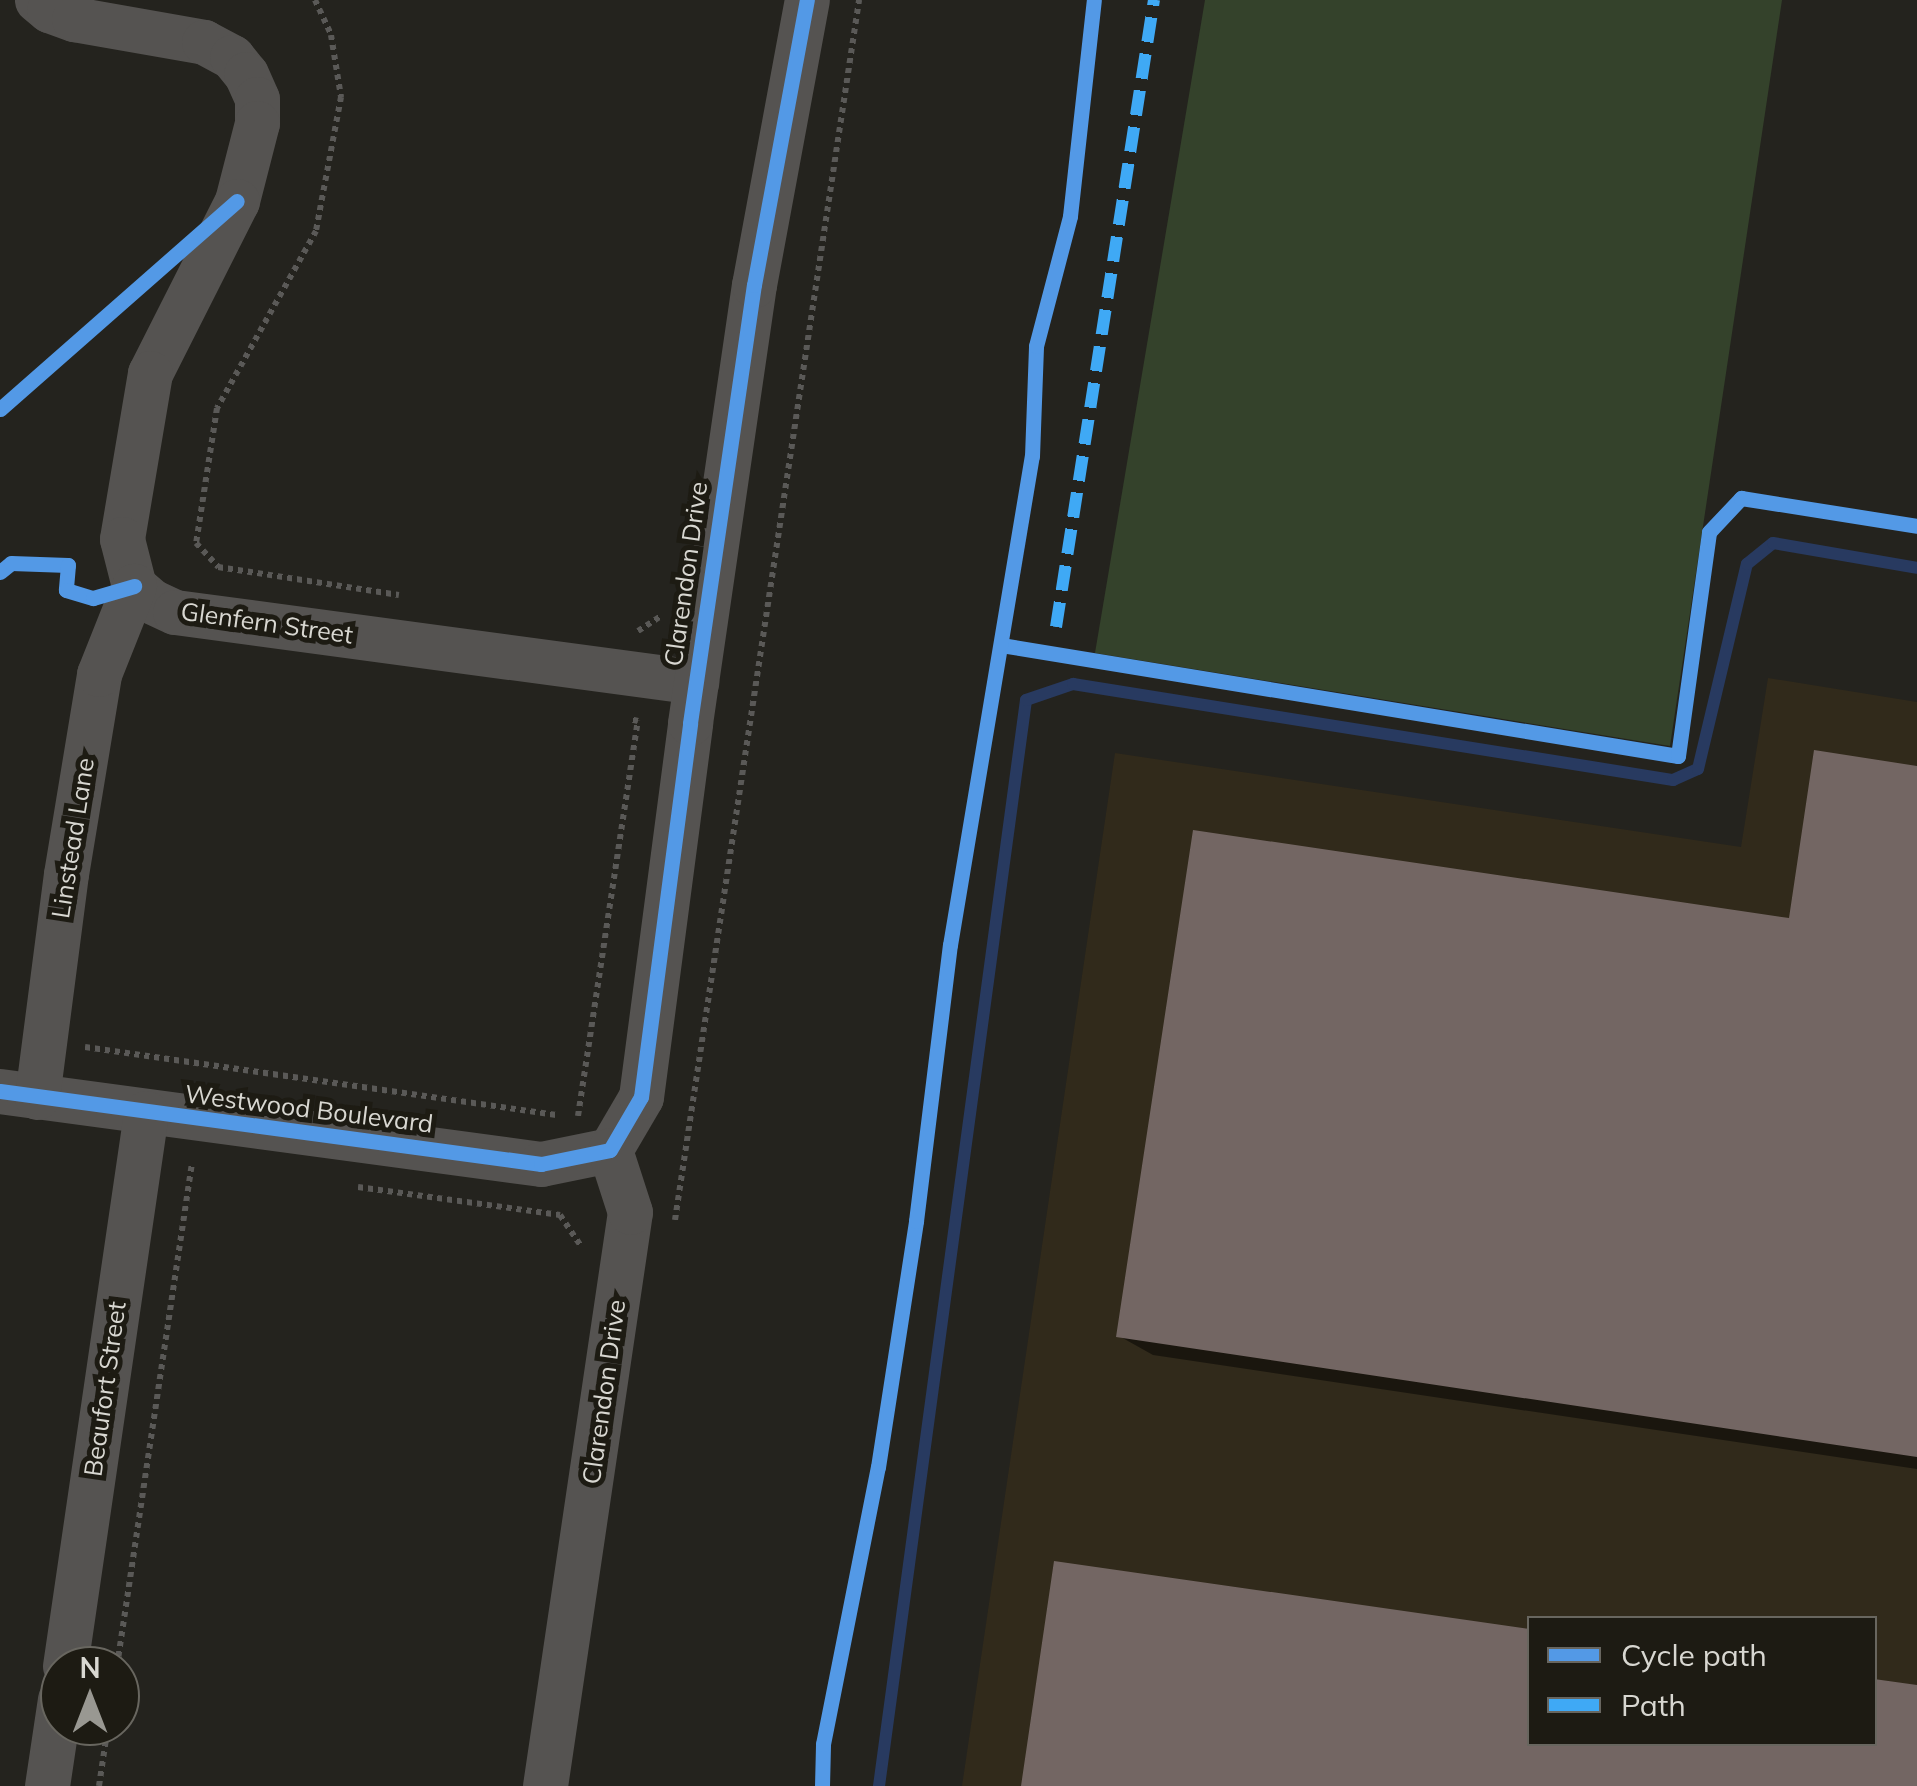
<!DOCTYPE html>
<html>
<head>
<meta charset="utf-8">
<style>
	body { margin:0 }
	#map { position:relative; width:1917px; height:1786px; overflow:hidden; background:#24231e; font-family:Mulish,sans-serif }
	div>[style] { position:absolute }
	.industrial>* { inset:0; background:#312a1b }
	.green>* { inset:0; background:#34422b }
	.shadow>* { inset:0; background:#0007 }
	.stream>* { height:12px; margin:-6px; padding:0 6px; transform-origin:6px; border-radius:6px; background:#283a60 }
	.building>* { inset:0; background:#736663 }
	.path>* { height:6px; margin-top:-3px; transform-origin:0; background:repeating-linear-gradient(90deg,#5a5957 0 5px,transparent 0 10px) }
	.street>* { height:45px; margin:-22.5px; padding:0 22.5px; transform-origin:22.5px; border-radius:22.5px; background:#555351 }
	.quiet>* { height:12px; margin-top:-6px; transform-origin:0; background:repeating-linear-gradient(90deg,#3fa9f5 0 25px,transparent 0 37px) }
	.cycleway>* { height:15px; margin:-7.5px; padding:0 7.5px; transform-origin:7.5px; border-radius:7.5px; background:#5399e6 }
	span { translate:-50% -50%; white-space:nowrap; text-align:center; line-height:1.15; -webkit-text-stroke:10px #1d1b13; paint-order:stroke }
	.street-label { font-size:25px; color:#d8d7d1 }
	.legend { position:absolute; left:1527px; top:1616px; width:350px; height:130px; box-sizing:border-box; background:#1d1b13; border:2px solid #68665f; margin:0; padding:12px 18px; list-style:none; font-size:30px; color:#d8d7d1 }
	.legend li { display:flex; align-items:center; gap:20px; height:50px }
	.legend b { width:50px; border:2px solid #68665f }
	.north { position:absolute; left:40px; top:1646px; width:100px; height:100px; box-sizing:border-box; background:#1d1b13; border:2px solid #68665f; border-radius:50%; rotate:0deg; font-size:28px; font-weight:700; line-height:40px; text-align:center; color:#d8d7d1 }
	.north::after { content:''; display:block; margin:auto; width:35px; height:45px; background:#999892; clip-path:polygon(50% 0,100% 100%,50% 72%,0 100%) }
</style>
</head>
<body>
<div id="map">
	<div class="industrial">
		<div style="clip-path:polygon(evenodd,1768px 678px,1917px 702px,1917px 1786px,962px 1786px,1115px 753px,1741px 847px,1768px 678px,1530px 1618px,1874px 1618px,1874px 1744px,1530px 1744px,1530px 1618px)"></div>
	</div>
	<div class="green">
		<div style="clip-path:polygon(1205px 0,1782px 0,1670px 746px,1095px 653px)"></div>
	</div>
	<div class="shadow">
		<div style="clip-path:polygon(1917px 768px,1917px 1469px,1153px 1355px,1119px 1336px,1791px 921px)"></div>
		<div style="clip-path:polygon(1917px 1688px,1917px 1786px,1024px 1786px,1530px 1744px,1874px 1744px)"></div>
	</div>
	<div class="stream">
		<div style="left:879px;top:1786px;width:1096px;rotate:-82.29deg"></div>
		<div style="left:1026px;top:700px;width:50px;rotate:-18.8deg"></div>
		<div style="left:1073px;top:684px;width:608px;rotate:9.09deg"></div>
		<div style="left:1673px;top:780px;width:27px;rotate:-24deg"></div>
		<div style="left:1698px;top:769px;width:211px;rotate:-76.6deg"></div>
		<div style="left:1747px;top:564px;width:33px;rotate:-39deg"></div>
		<div style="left:1773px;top:543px;width:146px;rotate:9.8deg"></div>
	</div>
	<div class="building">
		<div style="clip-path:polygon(1814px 750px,1917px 766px,1917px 1457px,1116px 1337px,1193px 830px,1789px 918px)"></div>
		<div style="clip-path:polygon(1054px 1561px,1530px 1629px,1530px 1744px,1874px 1744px,1874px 1679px,1917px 1685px,1917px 1786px,1021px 1786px)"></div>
	</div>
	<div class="path">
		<div style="left:315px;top:0;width:38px;rotate:65deg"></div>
		<div style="left:331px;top:35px;width:63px;rotate:80.8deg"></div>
		<div style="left:341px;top:97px;width:136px;rotate:100.6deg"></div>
		<div style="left:316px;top:231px;width:203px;rotate:119.2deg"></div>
		<div style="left:217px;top:408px;width:137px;rotate:98.8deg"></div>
		<div style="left:196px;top:543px;width:33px;rotate:47deg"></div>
		<div style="left:218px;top:567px;width:183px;rotate:8.8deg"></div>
		<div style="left:638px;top:631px;width:27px;rotate:-33deg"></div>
		<div style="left:85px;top:1047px;width:478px;rotate:8.2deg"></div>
		<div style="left:578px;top:1116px;width:400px;rotate:-81.4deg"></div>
		<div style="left:638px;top:721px;width:8px;rotate:-166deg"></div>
		<div style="left:358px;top:1187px;width:204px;rotate:7.9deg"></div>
		<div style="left:560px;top:1215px;width:37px;rotate:56deg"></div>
		<div style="left:675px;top:1220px;width:1234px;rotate:-81.42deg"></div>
		<div style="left:117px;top:1666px;width:509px;rotate:-81.52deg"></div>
		<div style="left:99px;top:1786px;width:61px;rotate:-81.5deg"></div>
	</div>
	<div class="street">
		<div style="left:37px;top:0;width:16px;rotate:40deg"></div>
		<div style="left:49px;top:10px;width:27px;rotate:20deg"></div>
		<div style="left:74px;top:19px;width:132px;rotate:10deg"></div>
		<div style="left:204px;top:42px;width:32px;rotate:28deg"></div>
		<div style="left:232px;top:57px;width:22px;rotate:51deg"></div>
		<div style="left:246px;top:74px;width:27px;rotate:66deg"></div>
		<div style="left:257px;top:99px;width:24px;rotate:90deg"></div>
		<div style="left:257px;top:123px;width:81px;rotate:104.4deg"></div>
		<div style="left:237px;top:201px;width:193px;rotate:116.8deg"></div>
		<div style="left:150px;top:373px;width:168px;rotate:99.6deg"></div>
		<div style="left:122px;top:539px;width:49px;rotate:75.7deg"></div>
		<div style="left:134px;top:586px;width:23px;rotate:41deg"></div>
		<div style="left:151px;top:601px;width:26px;rotate:25deg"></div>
		<div style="left:175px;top:612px;width:526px;rotate:7.65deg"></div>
		<div style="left:0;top:1091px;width:546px;rotate:7.68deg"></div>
		<div style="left:541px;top:1164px;width:70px;rotate:-11.5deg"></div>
		<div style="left:37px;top:1097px;width:225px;rotate:-82.6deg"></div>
		<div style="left:66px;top:874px;width:203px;rotate:-80.6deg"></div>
		<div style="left:99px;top:674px;width:95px;rotate:-68.3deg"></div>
		<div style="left:610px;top:1150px;width:61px;rotate:-59.7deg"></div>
		<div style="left:641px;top:1097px;width:377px;rotate:-82.5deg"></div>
		<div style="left:690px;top:723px;width:443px;rotate:-81.7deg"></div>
		<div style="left:754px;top:285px;width:290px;rotate:-79.5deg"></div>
		<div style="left:65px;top:1666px;width:559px;rotate:-81.67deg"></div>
		<div style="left:47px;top:1786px;width:88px;rotate:-81.5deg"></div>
		<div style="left:545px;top:1786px;width:580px;rotate:-81.58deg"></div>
		<div style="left:630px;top:1212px;width:65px;rotate:-107.9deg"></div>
	</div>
	<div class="quiet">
		<div style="left:1056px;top:627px;width:635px;rotate:-81.12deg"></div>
	</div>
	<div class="cycleway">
		<div style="left:0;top:409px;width:315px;rotate:-41.3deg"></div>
		<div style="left:0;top:572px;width:14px;rotate:-39deg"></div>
		<div style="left:11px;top:563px;width:57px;rotate:2deg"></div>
		<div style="left:68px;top:565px;width:25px;rotate:95deg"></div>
		<div style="left:66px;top:590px;width:28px;rotate:17deg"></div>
		<div style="left:93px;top:598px;width:43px;rotate:-16.3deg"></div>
		<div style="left:1001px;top:645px;width:686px;rotate:9.31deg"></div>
		<div style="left:1678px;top:756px;width:226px;rotate:-82.1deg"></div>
		<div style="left:1709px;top:532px;width:47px;rotate:-46.7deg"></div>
		<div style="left:1741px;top:498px;width:178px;rotate:9deg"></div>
		<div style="left:0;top:1091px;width:546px;rotate:7.68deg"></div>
		<div style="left:541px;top:1164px;width:70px;rotate:-11.5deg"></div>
		<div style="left:610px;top:1150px;width:61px;rotate:-59.7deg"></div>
		<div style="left:641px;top:1097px;width:377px;rotate:-82.5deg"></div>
		<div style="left:690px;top:723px;width:443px;rotate:-81.7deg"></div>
		<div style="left:754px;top:285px;width:290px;rotate:-79.5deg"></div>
		<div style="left:822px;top:1786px;width:42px;rotate:-88.6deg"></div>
		<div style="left:823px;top:1744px;width:282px;rotate:-78.8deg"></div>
		<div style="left:878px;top:1467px;width:249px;rotate:-81.2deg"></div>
		<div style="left:916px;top:1221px;width:278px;rotate:-83deg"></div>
		<div style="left:950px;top:945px;width:496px;rotate:-80.5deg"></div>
		<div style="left:1032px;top:456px;width:110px;rotate:-87.9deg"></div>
		<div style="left:1036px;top:346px;width:134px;rotate:-75.3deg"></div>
		<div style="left:1070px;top:216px;width:217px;rotate:-83.7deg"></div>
	</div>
	<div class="street-label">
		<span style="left:686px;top:574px;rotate:-82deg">Clarendon Drive</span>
		<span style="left:267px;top:623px;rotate:8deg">Glenfern Street</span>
		<span style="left:73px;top:838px;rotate:-81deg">Linstead Lane</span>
		<span style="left:309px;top:1109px;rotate:7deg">Westwood Boulevard</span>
		<span style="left:105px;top:1389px;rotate:-82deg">Beaufort Street</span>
		<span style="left:604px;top:1392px;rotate:-82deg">Clarendon Drive</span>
	</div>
	<ul class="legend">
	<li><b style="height:12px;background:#5399e6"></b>Cycle path</li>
	<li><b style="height:12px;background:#3fa9f5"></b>Path</li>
	</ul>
	<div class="north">N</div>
</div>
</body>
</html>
